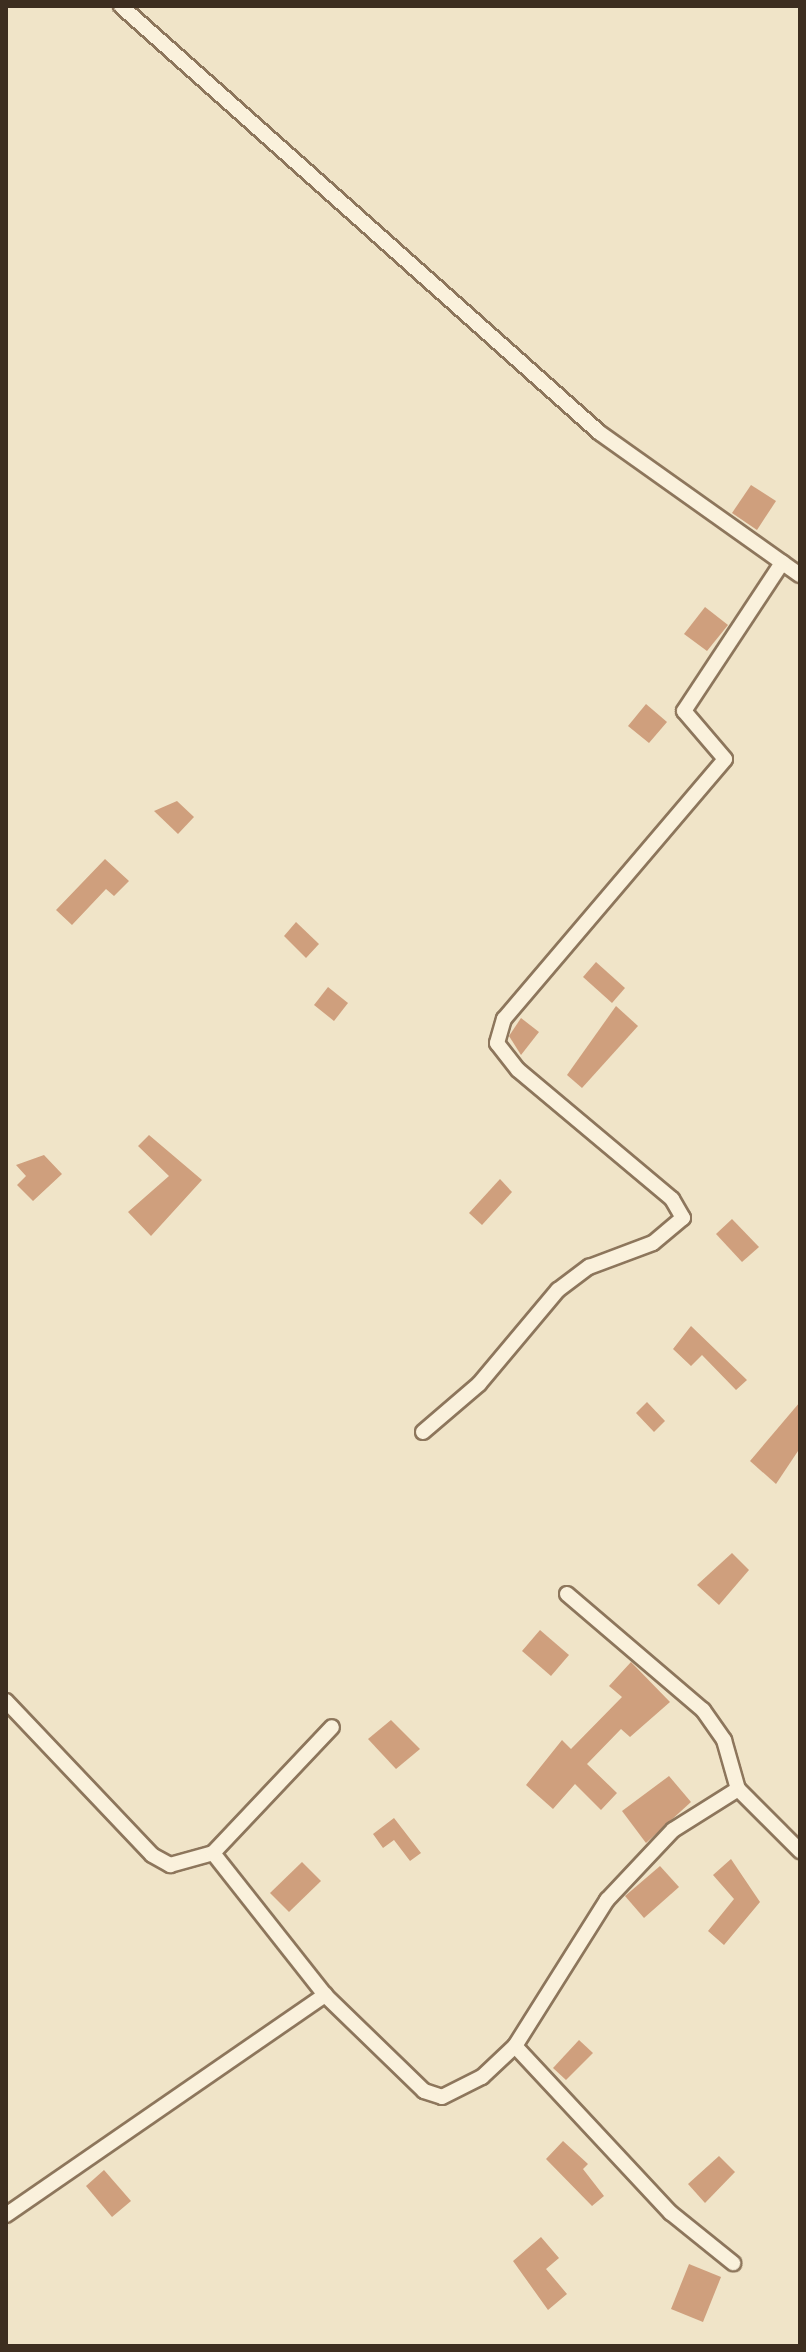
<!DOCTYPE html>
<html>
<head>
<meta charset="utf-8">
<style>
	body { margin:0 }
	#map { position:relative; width:806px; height:2352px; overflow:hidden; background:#f0e4c8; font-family:Literata,serif }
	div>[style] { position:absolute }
	.building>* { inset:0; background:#cf9f7d }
	.roads { filter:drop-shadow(2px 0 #8d765c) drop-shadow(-2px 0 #8d765c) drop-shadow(0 2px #8d765c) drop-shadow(0 -2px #8d765c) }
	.street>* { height:14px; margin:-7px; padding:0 7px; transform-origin:7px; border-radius:7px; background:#faf1dc }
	span { translate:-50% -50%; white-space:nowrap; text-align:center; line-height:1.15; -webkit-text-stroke:8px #f7eed8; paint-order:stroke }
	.frame { position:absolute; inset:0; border:8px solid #3d2e20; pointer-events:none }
</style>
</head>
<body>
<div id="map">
	<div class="building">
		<div style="clip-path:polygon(751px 485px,776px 501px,757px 530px,732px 513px)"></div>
		<div style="clip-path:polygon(705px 607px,728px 625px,707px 651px,684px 634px)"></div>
		<div style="clip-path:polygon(646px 704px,667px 722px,649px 743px,628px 726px)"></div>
		<div style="clip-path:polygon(177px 801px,194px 817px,178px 834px,154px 811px)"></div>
		<div style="clip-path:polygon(105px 859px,129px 881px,114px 896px,106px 889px,72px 925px,56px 910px)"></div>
		<div style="clip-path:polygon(296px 922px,319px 944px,306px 958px,284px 936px)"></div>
		<div style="clip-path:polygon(596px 962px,625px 988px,612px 1003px,583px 977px)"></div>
		<div style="clip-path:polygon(328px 987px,348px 1003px,334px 1021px,314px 1005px)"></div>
		<div style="clip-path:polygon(616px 1006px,638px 1026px,582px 1088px,567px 1075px)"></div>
		<div style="clip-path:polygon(521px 1018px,539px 1032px,521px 1055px,509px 1036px)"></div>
		<div style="clip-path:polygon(149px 1135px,202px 1180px,151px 1236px,128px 1212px,169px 1176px,138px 1146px)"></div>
		<div style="clip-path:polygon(44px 1155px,62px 1174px,33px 1201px,17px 1185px,26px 1176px,16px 1165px)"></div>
		<div style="clip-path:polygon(500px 1179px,512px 1192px,482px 1225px,469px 1213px)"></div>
		<div style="clip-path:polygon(732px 1219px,759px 1247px,742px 1262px,716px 1234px)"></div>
		<div style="clip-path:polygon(691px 1326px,747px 1380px,736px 1390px,702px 1355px,691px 1366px,673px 1349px)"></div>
		<div style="clip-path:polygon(647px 1402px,665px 1421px,654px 1432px,636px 1413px)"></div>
		<div style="clip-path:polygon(800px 1402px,800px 1448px,776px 1484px,750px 1461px)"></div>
		<div style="clip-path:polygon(732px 1553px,749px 1570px,719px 1605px,697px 1585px)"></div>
		<div style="clip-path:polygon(540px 1630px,569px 1655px,551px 1676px,522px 1651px)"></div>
		<div style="clip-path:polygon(631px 1662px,670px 1702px,630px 1737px,621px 1729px,587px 1764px,617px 1793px,601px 1810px,575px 1784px,553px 1809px,526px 1785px,562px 1740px,571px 1749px,622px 1697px,609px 1686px)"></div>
		<div style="clip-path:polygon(391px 1720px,420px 1749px,396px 1769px,368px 1739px)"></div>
		<div style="clip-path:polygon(669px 1776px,691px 1802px,646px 1843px,622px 1811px)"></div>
		<div style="clip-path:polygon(394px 1818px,421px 1853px,410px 1861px,394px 1840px,383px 1848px,373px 1834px)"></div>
		<div style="clip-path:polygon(731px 1859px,760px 1902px,724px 1945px,708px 1931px,734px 1899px,713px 1875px)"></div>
		<div style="clip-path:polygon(302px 1862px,321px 1881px,289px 1912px,270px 1893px)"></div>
		<div style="clip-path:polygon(660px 1866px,679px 1887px,644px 1918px,625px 1896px)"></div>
		<div style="clip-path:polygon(579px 2040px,593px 2053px,566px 2080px,553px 2068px)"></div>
		<div style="clip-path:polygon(563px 2141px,588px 2164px,583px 2169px,604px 2196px,592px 2206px,546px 2159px)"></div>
		<div style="clip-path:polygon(719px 2156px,735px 2172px,705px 2203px,688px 2184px)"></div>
		<div style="clip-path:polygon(104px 2170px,131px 2201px,112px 2217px,86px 2186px)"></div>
		<div style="clip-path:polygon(541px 2237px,559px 2258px,546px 2269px,567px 2294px,548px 2310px,513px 2261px)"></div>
		<div style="clip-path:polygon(689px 2264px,721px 2277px,703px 2322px,671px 2309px)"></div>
	</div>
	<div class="roads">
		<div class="street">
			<div style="left:121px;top:6px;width:642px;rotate:41.72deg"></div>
			<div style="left:600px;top:433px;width:245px;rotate:35.4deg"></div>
			<div style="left:423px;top:1432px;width:74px;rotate:-40.6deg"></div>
			<div style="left:479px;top:1384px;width:123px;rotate:-50deg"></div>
			<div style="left:558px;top:1290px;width:39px;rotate:-37deg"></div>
			<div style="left:589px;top:1267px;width:68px;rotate:-20.6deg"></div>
			<div style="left:653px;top:1243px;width:39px;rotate:-40deg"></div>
			<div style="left:683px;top:1218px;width:22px;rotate:-120deg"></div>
			<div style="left:672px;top:1199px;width:201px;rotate:-140deg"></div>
			<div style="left:518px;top:1070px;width:34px;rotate:-128deg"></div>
			<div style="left:497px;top:1043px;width:25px;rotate:-74deg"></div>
			<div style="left:504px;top:1019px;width:341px;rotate:-49.6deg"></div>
			<div style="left:725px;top:759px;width:63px;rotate:-130.5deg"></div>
			<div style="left:684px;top:711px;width:178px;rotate:-56.5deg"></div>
			<div style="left:567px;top:1594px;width:179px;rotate:40.5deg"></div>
			<div style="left:703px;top:1710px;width:37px;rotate:55deg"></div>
			<div style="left:724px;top:1740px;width:51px;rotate:74.1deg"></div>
			<div style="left:738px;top:1789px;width:88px;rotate:45deg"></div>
			<div style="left:6px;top:1701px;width:212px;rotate:46.5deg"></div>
			<div style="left:152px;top:1855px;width:21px;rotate:29deg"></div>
			<div style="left:170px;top:1865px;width:45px;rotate:-15.6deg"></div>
			<div style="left:213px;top:1853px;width:173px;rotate:-46.6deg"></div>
			<div style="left:213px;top:1853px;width:181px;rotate:51.7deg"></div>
			<div style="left:325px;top:1995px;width:138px;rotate:44.1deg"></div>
			<div style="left:424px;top:2091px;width:19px;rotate:18deg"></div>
			<div style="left:442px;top:2097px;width:45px;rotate:-26.6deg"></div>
			<div style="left:482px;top:2077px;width:45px;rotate:-43.2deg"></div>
			<div style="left:515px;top:2046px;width:173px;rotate:-57.8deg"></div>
			<div style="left:607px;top:1900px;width:96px;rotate:-46.7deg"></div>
			<div style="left:673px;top:1830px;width:77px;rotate:-32.2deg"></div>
			<div style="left:515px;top:2046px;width:229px;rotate:47deg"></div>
			<div style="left:671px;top:2213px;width:80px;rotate:38.9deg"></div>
			<div style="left:6px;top:2215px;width:388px;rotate:-34.6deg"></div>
		</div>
	</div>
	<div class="frame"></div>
</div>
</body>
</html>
